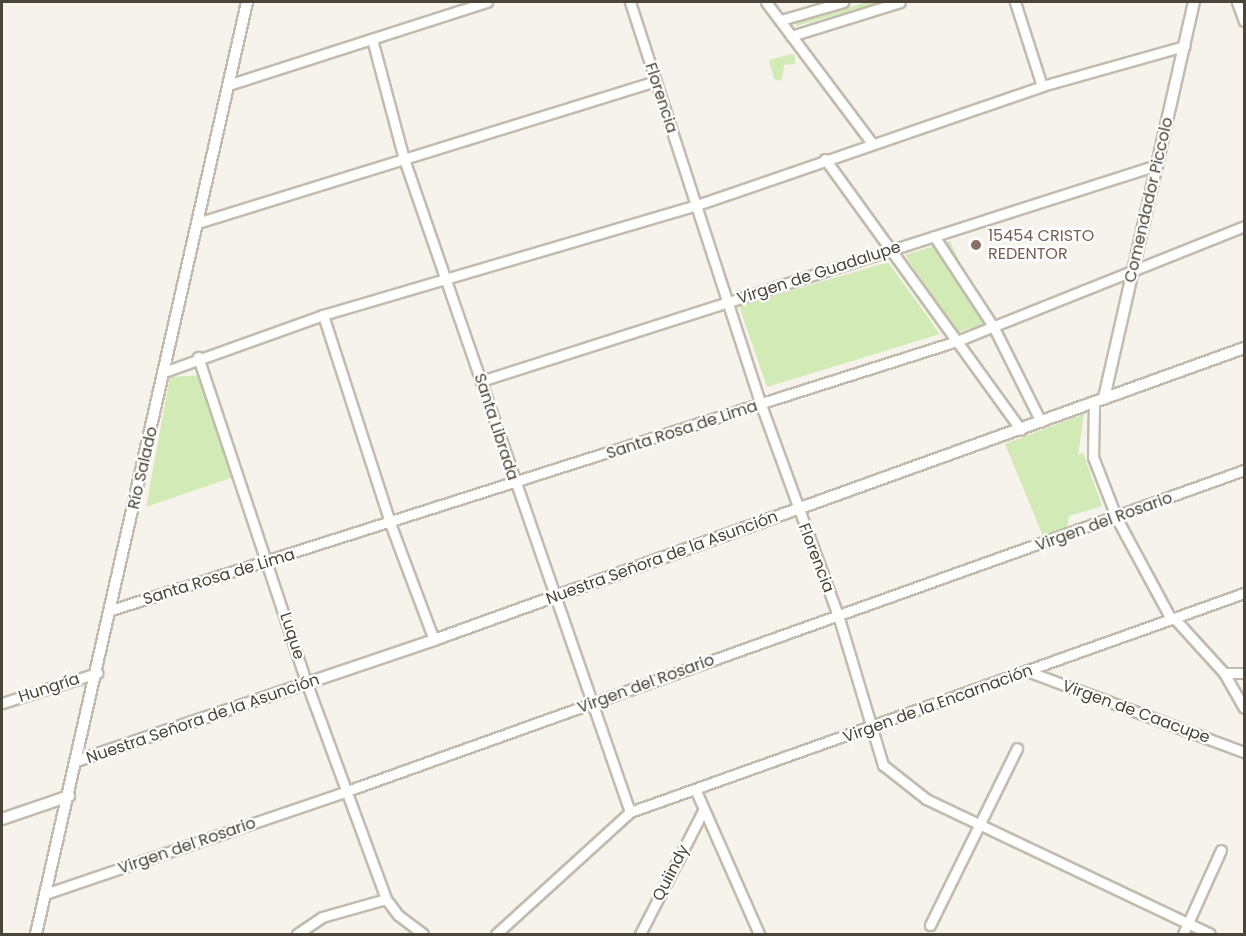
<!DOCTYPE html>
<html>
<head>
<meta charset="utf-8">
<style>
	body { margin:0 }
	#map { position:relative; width:1246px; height:936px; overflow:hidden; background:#f6f3ec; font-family:Poppins,sans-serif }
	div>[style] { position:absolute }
	.green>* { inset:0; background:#d2eab5 }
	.roads { filter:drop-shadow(2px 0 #c2bbae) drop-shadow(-2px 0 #c2bbae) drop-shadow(0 2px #c2bbae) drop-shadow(0 -2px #c2bbae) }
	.minor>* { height:9px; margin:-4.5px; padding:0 4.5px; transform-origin:4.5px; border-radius:4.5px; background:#fff }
	.tertiary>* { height:10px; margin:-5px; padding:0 5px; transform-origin:5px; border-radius:5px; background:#fff }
	.dots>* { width:16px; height:16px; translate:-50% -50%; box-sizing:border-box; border:3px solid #fff; border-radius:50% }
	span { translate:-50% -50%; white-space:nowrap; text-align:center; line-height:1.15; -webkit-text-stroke:4.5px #fff; paint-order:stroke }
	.street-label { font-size:16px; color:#4b4439 }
	.education-label { font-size:16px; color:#785e54 }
	.left { translate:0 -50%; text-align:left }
	.frame { position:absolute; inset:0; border:3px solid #4b4439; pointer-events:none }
</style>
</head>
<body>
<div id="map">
	<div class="green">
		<div style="clip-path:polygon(867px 2px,882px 2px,796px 26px,796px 23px)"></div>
		<div style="clip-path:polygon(791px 54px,795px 55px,795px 64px,784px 65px,782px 81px,774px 79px,769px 60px)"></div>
		<div style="clip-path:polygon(950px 241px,987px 323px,956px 333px,905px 255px)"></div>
		<div style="clip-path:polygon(888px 262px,940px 334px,767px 387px,739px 306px)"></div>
		<div style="clip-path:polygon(203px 375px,239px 475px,146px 507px,170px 377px)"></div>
		<div style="clip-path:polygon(1084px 414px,1078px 455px,1083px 453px,1102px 506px,1069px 516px,1067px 529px,1043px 536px,1005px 444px)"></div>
	</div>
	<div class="roads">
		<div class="minor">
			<div style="left:630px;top:2px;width:424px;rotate:72deg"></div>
			<div style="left:761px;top:405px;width:224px;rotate:69.9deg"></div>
			<div style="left:838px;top:615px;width:157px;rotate:73.3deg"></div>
			<div style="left:883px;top:765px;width:55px;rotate:38.3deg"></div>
			<div style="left:926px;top:799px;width:314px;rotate:25.4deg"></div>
			<div style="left:766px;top:2px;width:175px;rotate:53.1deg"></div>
			<div style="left:1015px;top:2px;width:88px;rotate:72.2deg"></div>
			<div style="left:1237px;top:2px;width:20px;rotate:70deg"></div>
			<div style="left:781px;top:20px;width:65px;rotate:-16.2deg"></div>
			<div style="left:791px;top:36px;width:114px;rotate:-17.3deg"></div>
			<div style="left:372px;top:39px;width:124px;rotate:75.1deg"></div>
			<div style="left:404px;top:159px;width:691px;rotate:70.91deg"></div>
			<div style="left:228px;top:85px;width:272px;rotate:-17.8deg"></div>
			<div style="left:825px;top:159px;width:334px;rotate:54.1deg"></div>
			<div style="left:197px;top:223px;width:480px;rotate:-17.2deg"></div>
			<div style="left:934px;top:236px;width:108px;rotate:56.8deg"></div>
			<div style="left:993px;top:326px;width:107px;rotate:63.4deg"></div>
			<div style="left:323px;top:315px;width:219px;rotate:72.1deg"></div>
			<div style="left:390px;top:523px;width:125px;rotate:69.4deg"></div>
			<div style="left:198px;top:357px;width:345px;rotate:71.6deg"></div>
			<div style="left:307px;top:684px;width:229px;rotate:69.8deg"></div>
			<div style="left:386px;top:899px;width:20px;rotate:53deg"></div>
			<div style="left:398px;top:915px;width:31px;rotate:37deg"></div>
			<div style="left:164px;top:372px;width:169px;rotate:-19.7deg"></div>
			<div style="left:323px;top:315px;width:390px;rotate:-16.4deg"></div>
			<div style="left:697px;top:205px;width:365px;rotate:-19deg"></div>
			<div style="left:1042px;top:86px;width:148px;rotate:-15.7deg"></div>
			<div style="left:481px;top:381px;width:710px;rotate:-17.72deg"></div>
			<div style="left:1094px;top:402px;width:55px;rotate:91deg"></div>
			<div style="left:1093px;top:457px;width:66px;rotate:68.8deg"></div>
			<div style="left:1117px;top:519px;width:114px;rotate:61.6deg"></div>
			<div style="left:111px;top:610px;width:888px;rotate:-17.64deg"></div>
			<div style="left:957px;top:341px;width:309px;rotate:-21.8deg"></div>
			<div style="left:1174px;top:618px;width:74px;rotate:47.7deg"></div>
			<div style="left:1224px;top:673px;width:40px;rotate:60.3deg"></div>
			<div style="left:1027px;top:671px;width:232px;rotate:20.5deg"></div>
			<div style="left:1224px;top:673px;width:20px"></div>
			<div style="left:2px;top:703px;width:100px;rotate:-17.5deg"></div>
			<div style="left:696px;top:791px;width:156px;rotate:66.2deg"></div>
			<div style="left:45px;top:894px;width:319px;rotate:-18.8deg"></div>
			<div style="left:347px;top:791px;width:953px;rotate:-19.69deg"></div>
			<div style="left:930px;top:925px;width:197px;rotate:-63.8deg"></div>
			<div style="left:297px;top:934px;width:30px;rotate:-34deg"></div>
			<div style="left:322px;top:917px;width:66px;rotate:-15.7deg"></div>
			<div style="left:496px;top:934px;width:181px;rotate:-42.3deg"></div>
			<div style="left:630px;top:812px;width:652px;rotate:-19.63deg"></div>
			<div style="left:640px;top:934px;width:138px;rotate:-62.9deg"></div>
			<div style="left:1183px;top:934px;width:92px;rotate:-65.7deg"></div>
		</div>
		<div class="tertiary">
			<div style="left:1104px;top:398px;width:406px;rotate:-77.2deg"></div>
			<div style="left:77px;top:761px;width:377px;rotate:-18.7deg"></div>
			<div style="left:434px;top:640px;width:861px;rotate:-19.82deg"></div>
			<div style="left:2px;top:819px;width:71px;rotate:-18.9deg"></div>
			<div style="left:36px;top:934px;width:956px;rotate:-77.24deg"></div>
		</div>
	</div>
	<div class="dots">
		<div style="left:976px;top:245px;background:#8d6e63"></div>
	</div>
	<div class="street-label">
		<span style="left:661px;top:98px;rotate:72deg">Florencia</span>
		<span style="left:1149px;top:200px;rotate:-77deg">Comendador Piccolo</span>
		<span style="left:819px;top:273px;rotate:-18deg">Virgen de Guadalupe</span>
		<span style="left:496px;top:427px;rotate:72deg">Santa Librada</span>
		<span style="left:682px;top:430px;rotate:-18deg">Santa Rosa de Lima</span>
		<span style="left:143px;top:468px;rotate:-77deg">Río Salado</span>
		<span style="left:1104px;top:522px;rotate:-20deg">Virgen del Rosario</span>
		<span style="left:662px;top:558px;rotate:-20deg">Nuestra Señora de la Asunción</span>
		<span style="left:816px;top:558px;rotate:69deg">Florencia</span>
		<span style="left:219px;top:577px;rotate:-17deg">Santa Rosa de Lima</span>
		<span style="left:292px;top:636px;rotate:72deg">Luque</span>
		<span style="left:646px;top:684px;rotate:-20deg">Virgen del Rosario</span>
		<span style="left:49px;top:688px;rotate:-18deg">Hungría</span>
		<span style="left:938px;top:704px;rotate:-20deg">Virgen de la Encarnación</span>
		<span style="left:1136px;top:712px;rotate:20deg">Virgen de Caacupe</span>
		<span style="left:203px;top:719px;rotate:-19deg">Nuestra Señora de la Asunción</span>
		<span style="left:187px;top:846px;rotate:-19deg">Virgen del Rosario</span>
		<span style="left:671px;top:873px;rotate:-63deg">Quiindy</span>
	</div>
	<div class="education-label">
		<span class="left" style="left:988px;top:245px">15454 CRISTO<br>REDENTOR</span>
	</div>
	<div class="frame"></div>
</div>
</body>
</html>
